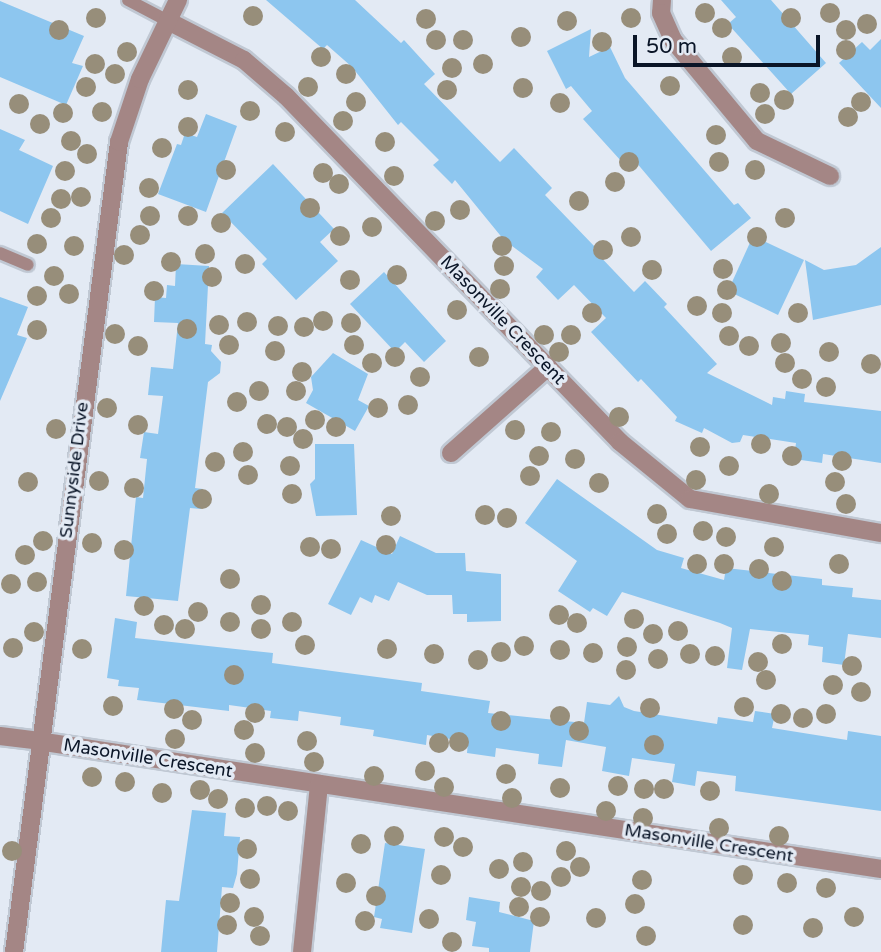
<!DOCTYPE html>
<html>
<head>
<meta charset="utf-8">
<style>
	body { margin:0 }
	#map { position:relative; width:881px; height:952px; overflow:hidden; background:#e3eaf4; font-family:"Varela Round",sans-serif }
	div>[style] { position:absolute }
	.building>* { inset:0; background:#8dc6ef }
	.roads { filter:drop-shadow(2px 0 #c0c8d3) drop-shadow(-2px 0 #c0c8d3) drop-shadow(0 2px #c0c8d3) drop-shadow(0 -2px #c0c8d3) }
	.service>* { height:12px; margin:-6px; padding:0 6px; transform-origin:6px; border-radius:6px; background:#a48685 }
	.minor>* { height:18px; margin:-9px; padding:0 9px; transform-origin:9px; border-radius:9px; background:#a48685 }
	.tertiary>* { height:18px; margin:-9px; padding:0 9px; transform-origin:9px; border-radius:9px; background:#a48685 }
	.trees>* { width:20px; height:20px; margin:-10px; border-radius:50%; background:#978e7a }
	span { translate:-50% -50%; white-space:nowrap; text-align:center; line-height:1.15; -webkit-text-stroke:7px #e3eaf4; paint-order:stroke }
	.street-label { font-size:18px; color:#0a1527 }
	.scale { position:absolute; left:633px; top:35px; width:187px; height:32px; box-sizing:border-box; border:4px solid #0a1527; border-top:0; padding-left:9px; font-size:21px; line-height:24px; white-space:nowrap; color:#0a1527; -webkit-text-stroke:5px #e3eaf4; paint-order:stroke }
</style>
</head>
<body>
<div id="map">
	<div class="building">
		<div style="clip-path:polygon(266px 0,355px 0,401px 43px,404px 40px,435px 74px,424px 84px,500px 162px,514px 148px,552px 188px,545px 195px,595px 247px,593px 249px,634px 292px,645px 281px,667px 304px,664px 307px,717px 364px,707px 373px,772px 405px,773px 397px,785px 399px,786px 391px,805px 394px,804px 402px,881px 411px,881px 463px,823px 454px,822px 463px,794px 459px,796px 443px,743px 435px,740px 442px,732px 443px,704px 428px,702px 433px,675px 421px,677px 417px,641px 379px,638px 382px,591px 332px,606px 318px,574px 285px,558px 300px,536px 277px,543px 269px,504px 240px,455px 180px,452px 184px,433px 165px,439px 160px,401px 122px,398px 125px,352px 67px,327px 45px,323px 49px)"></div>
		<div style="clip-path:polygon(721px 0,771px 0,826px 63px,791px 94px,728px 24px,736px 17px)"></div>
		<div style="clip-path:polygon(0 1px,84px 36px,72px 63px,83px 66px,66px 105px,0 77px)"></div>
		<div style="clip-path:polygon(591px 29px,589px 57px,610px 47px,625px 78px,734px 205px,738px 203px,751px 218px,711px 251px,630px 155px,622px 162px,583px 119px,592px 111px,571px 86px,566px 89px,547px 51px)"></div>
		<div style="clip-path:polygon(881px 39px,881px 108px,839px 63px,862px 42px,870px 50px)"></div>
		<div style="clip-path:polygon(206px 114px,237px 126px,206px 212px,158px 194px,177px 144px,181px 145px,185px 133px,197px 137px)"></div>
		<div style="clip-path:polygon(0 129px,25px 140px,19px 150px,53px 166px,28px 224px,0 211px)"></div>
		<div style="clip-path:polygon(273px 164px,334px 229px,320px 242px,338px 261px,296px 300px,262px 264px,267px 259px,222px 213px)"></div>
		<div style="clip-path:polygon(753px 236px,804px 260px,778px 315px,728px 291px)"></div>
		<div style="clip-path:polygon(881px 247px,881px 305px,813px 320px,805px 260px,824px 270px,856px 265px)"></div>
		<div style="clip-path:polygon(176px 264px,209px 266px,205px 344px,212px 345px,211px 351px,221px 362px,220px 373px,208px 382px,195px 488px,203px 489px,201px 509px,190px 508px,178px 601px,126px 596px,136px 497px,143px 498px,147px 459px,140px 458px,144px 432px,158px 434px,163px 396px,148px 395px,151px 367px,173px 369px,178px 323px,154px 322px,155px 297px,166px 298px,167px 285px,175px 286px)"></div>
		<div style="clip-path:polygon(384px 272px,446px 341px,424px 362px,405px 342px,395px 352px,350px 304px)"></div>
		<div style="clip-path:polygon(0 297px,28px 307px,17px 335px,27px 338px,0 401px)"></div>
		<div style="clip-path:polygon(333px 353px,368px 374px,358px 400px,369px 406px,355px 431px,306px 403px,313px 390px,311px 377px)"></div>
		<div style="clip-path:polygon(315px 444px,354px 444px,357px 515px,316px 516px,310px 484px,315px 479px)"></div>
		<div style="clip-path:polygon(557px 479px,657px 550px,684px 558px,681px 568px,724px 580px,726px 568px,822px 579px,822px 585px,853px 588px,852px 597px,881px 600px,881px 638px,848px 634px,844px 665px,822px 662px,823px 647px,808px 645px,809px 635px,750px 629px,742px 670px,727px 668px,732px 628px,720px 623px,622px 592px,607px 616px,593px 608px,590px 612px,558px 591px,577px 561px,525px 523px)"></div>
		<div style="clip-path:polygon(400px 536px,436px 553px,465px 553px,466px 571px,501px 574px,501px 621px,467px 622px,467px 614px,453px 614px,452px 595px,427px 595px,398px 582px,389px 601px,375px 595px,372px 603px,360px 597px,351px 615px,328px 604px,361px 540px,392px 554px)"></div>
		<div style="clip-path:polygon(115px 618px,137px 622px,135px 638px,273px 653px,272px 663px,422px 683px,421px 691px,490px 701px,488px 713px,584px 723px,587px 702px,610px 705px,619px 696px,624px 707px,634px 711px,717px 724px,718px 717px,753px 722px,755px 711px,775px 714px,772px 728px,847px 740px,848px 731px,881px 736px,881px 811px,735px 791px,736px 776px,697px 771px,695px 786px,672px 782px,675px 764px,632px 758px,629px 776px,602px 771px,606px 747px,566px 740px,562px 767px,538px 764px,539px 754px,496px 748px,495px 757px,467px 753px,468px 742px,427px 735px,426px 745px,373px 736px,374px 730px,340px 725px,341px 717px,299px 711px,298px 721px,270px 718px,271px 711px,229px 705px,229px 711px,137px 700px,139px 688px,118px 686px,119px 680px,107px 678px)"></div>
		<div style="clip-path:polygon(192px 810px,226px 813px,224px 836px,240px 837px,237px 874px,233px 888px,222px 887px,217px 952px,161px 952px,166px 900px,179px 901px)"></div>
		<div style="clip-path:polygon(385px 843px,425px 849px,412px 933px,380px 928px,382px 919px,374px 917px)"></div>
		<div style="clip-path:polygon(469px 897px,500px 902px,499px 912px,534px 921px,530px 952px,489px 952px,489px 948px,472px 946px,476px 922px,466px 920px)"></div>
	</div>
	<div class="roads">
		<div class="service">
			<div style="left:128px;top:0;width:45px;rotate:27.7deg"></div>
			<div style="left:0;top:253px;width:30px;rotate:23deg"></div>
		</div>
		<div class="minor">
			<div style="left:662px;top:0;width:13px;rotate:94deg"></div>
			<div style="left:661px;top:13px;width:30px;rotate:66deg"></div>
			<div style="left:673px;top:40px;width:131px;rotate:50.3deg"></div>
			<div style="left:757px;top:141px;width:81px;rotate:25.6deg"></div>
			<div style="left:168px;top:21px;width:85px;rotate:27.2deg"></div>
			<div style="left:244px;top:60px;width:55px;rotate:40.6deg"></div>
			<div style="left:286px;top:96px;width:481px;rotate:46deg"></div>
			<div style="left:620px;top:442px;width:90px;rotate:39.2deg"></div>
			<div style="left:690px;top:499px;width:194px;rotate:10.1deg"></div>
			<div style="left:451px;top:453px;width:130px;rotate:-41.6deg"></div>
			<div style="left:38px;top:741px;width:853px;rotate:8.63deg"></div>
			<div style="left:302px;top:952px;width:169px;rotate:-84.2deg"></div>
		</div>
		<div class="tertiary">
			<div style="left:0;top:736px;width:38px;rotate:7deg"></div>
			<div style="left:14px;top:952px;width:817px;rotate:-82.61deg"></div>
			<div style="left:119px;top:142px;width:66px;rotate:-71.6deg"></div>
			<div style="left:140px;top:79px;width:88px;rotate:-64.3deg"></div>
		</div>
	</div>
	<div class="trees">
		<div style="left:705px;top:13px"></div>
		<div style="left:830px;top:13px"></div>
		<div style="left:253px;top:16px"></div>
		<div style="left:96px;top:18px"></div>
		<div style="left:631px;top:18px"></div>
		<div style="left:791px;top:18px"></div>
		<div style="left:426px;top:19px"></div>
		<div style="left:567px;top:21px"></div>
		<div style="left:867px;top:24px"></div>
		<div style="left:722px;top:28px"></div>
		<div style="left:59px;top:30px"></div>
		<div style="left:846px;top:30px"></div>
		<div style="left:521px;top:37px"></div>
		<div style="left:436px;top:40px"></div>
		<div style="left:463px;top:40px"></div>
		<div style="left:602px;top:42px"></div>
		<div style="left:846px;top:50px"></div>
		<div style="left:127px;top:52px"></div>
		<div style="left:321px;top:57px"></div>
		<div style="left:732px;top:57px"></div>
		<div style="left:95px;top:64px"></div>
		<div style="left:483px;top:64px"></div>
		<div style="left:452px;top:68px"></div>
		<div style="left:115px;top:74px"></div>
		<div style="left:346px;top:74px"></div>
		<div style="left:670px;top:86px"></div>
		<div style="left:86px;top:87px"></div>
		<div style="left:308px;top:87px"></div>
		<div style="left:523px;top:88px"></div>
		<div style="left:188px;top:90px"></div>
		<div style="left:447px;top:90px"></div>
		<div style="left:760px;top:93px"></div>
		<div style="left:784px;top:100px"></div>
		<div style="left:356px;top:102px"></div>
		<div style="left:861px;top:102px"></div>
		<div style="left:560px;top:103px"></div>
		<div style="left:19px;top:104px"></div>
		<div style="left:250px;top:111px"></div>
		<div style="left:102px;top:112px"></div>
		<div style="left:63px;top:113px"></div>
		<div style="left:765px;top:114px"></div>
		<div style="left:848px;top:117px"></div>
		<div style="left:343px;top:121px"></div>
		<div style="left:40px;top:124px"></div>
		<div style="left:188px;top:127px"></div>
		<div style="left:285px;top:132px"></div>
		<div style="left:716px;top:135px"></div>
		<div style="left:71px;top:141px"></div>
		<div style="left:385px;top:142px"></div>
		<div style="left:162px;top:148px"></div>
		<div style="left:87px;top:154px"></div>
		<div style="left:629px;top:162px"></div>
		<div style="left:719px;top:162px"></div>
		<div style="left:226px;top:170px"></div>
		<div style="left:755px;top:170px"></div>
		<div style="left:65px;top:171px"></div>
		<div style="left:323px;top:173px"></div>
		<div style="left:394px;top:176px"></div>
		<div style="left:615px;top:182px"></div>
		<div style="left:339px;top:184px"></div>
		<div style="left:149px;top:188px"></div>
		<div style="left:81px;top:197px"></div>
		<div style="left:61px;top:199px"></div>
		<div style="left:579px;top:201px"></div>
		<div style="left:310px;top:208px"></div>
		<div style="left:460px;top:210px"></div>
		<div style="left:150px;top:216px"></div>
		<div style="left:188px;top:216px"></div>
		<div style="left:51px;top:218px"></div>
		<div style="left:785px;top:218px"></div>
		<div style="left:435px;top:221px"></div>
		<div style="left:221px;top:223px"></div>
		<div style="left:372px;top:227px"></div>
		<div style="left:140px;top:235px"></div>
		<div style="left:340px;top:236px"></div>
		<div style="left:631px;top:237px"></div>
		<div style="left:757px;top:237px"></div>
		<div style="left:37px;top:244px"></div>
		<div style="left:74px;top:246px"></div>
		<div style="left:502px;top:246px"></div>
		<div style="left:603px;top:250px"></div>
		<div style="left:205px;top:254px"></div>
		<div style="left:124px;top:255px"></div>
		<div style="left:171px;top:262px"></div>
		<div style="left:245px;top:264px"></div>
		<div style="left:504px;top:266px"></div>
		<div style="left:723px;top:269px"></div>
		<div style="left:652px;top:270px"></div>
		<div style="left:397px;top:275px"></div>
		<div style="left:54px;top:276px"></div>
		<div style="left:212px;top:277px"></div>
		<div style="left:350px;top:280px"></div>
		<div style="left:500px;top:289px"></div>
		<div style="left:727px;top:290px"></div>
		<div style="left:154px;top:291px"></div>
		<div style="left:69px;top:294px"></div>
		<div style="left:37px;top:296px"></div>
		<div style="left:697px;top:306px"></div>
		<div style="left:457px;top:310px"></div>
		<div style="left:592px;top:313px"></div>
		<div style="left:722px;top:313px"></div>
		<div style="left:798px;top:313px"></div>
		<div style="left:323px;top:321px"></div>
		<div style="left:247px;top:322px"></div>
		<div style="left:351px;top:323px"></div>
		<div style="left:219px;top:325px"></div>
		<div style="left:278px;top:326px"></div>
		<div style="left:304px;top:327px"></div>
		<div style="left:187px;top:329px"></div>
		<div style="left:37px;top:330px"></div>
		<div style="left:115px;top:334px"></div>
		<div style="left:544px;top:335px"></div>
		<div style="left:571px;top:335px"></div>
		<div style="left:729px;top:336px"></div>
		<div style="left:781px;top:343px"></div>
		<div style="left:229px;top:345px"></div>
		<div style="left:354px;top:345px"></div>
		<div style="left:138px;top:346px"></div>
		<div style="left:749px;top:346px"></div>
		<div style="left:275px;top:351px"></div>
		<div style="left:559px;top:352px"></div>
		<div style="left:829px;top:352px"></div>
		<div style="left:395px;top:357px"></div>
		<div style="left:479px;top:357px"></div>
		<div style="left:372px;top:363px"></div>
		<div style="left:785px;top:363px"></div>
		<div style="left:871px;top:364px"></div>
		<div style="left:302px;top:372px"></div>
		<div style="left:420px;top:377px"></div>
		<div style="left:802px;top:379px"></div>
		<div style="left:826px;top:387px"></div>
		<div style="left:259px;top:391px"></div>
		<div style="left:296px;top:391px"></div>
		<div style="left:237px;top:402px"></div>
		<div style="left:408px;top:405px"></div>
		<div style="left:107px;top:408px"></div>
		<div style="left:378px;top:408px"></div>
		<div style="left:619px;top:417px"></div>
		<div style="left:315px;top:420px"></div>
		<div style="left:267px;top:424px"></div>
		<div style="left:138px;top:425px"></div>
		<div style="left:287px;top:427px"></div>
		<div style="left:336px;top:427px"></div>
		<div style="left:56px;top:429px"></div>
		<div style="left:515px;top:430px"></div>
		<div style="left:551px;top:432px"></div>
		<div style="left:303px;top:439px"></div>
		<div style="left:761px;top:444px"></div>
		<div style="left:700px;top:447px"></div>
		<div style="left:243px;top:452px"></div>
		<div style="left:539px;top:456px"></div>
		<div style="left:792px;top:456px"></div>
		<div style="left:575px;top:459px"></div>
		<div style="left:842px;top:461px"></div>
		<div style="left:215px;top:462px"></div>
		<div style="left:290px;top:466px"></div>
		<div style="left:729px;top:466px"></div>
		<div style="left:248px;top:475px"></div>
		<div style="left:530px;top:476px"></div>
		<div style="left:696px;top:480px"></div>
		<div style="left:99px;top:481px"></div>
		<div style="left:28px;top:482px"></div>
		<div style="left:835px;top:482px"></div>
		<div style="left:599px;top:483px"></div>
		<div style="left:134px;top:488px"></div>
		<div style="left:292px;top:494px"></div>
		<div style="left:769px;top:494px"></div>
		<div style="left:202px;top:499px"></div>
		<div style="left:846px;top:504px"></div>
		<div style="left:657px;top:514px"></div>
		<div style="left:485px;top:515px"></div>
		<div style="left:391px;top:516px"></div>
		<div style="left:507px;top:518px"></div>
		<div style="left:703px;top:531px"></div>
		<div style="left:667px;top:534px"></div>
		<div style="left:726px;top:537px"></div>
		<div style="left:43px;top:541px"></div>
		<div style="left:92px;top:543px"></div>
		<div style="left:386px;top:545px"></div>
		<div style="left:310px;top:547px"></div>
		<div style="left:774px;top:547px"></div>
		<div style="left:331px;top:549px"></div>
		<div style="left:124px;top:550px"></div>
		<div style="left:25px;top:555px"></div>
		<div style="left:697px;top:564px"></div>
		<div style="left:724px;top:564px"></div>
		<div style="left:839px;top:564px"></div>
		<div style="left:759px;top:569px"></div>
		<div style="left:230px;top:579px"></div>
		<div style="left:782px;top:581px"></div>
		<div style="left:37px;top:582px"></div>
		<div style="left:11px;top:584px"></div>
		<div style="left:261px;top:605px"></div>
		<div style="left:144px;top:606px"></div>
		<div style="left:198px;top:612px"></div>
		<div style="left:559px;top:615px"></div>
		<div style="left:634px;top:619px"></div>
		<div style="left:230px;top:622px"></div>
		<div style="left:292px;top:622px"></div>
		<div style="left:577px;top:623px"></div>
		<div style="left:164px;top:625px"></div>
		<div style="left:185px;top:629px"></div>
		<div style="left:261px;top:629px"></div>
		<div style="left:678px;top:631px"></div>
		<div style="left:34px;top:632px"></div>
		<div style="left:653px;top:634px"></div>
		<div style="left:782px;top:644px"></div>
		<div style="left:305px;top:645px"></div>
		<div style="left:524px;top:646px"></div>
		<div style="left:627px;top:647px"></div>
		<div style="left:13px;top:648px"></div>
		<div style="left:82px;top:649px"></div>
		<div style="left:387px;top:649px"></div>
		<div style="left:560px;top:650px"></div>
		<div style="left:501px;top:652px"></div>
		<div style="left:593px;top:653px"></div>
		<div style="left:434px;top:654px"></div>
		<div style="left:690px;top:654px"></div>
		<div style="left:715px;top:656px"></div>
		<div style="left:658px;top:659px"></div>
		<div style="left:478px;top:660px"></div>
		<div style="left:758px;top:662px"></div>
		<div style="left:852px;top:666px"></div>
		<div style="left:626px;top:670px"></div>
		<div style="left:234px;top:675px"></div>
		<div style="left:766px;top:680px"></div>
		<div style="left:833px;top:685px"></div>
		<div style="left:861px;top:692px"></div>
		<div style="left:113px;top:706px"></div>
		<div style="left:744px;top:707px"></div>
		<div style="left:650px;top:708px"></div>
		<div style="left:174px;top:709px"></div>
		<div style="left:255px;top:713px"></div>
		<div style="left:781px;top:714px"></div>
		<div style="left:826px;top:714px"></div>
		<div style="left:560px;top:716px"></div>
		<div style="left:803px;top:718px"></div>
		<div style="left:192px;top:720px"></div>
		<div style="left:501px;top:721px"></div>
		<div style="left:244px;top:730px"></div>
		<div style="left:579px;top:731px"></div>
		<div style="left:175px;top:739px"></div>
		<div style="left:307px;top:741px"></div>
		<div style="left:459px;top:742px"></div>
		<div style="left:439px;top:743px"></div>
		<div style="left:654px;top:745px"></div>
		<div style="left:255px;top:753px"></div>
		<div style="left:314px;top:762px"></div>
		<div style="left:425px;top:771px"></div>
		<div style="left:506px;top:774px"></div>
		<div style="left:374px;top:776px"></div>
		<div style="left:92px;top:777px"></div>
		<div style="left:125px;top:782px"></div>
		<div style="left:618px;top:786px"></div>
		<div style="left:444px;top:787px"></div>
		<div style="left:560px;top:788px"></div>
		<div style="left:644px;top:789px"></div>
		<div style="left:664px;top:789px"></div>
		<div style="left:200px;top:790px"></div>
		<div style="left:710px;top:791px"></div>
		<div style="left:162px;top:793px"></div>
		<div style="left:512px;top:798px"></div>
		<div style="left:218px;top:799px"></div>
		<div style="left:267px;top:806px"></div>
		<div style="left:245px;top:808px"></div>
		<div style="left:288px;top:811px"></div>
		<div style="left:606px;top:811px"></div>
		<div style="left:643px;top:818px"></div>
		<div style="left:719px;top:828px"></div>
		<div style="left:394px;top:836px"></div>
		<div style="left:779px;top:836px"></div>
		<div style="left:444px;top:837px"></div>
		<div style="left:361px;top:844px"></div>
		<div style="left:463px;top:847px"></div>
		<div style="left:247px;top:849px"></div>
		<div style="left:12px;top:851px"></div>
		<div style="left:566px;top:851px"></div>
		<div style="left:523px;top:862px"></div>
		<div style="left:580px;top:867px"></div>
		<div style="left:499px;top:869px"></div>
		<div style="left:441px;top:875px"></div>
		<div style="left:743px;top:875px"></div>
		<div style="left:561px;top:877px"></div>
		<div style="left:250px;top:879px"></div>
		<div style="left:642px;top:880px"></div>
		<div style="left:346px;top:883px"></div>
		<div style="left:787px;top:883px"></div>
		<div style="left:521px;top:887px"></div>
		<div style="left:826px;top:888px"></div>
		<div style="left:541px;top:891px"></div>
		<div style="left:376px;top:896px"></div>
		<div style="left:230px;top:903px"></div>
		<div style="left:635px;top:904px"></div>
		<div style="left:519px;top:907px"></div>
		<div style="left:254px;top:917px"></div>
		<div style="left:540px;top:917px"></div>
		<div style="left:854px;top:917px"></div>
		<div style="left:596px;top:918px"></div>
		<div style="left:429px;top:919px"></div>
		<div style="left:365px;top:921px"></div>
		<div style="left:227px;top:925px"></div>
		<div style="left:743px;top:925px"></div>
		<div style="left:813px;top:928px"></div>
		<div style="left:260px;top:936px"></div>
		<div style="left:646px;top:936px"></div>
		<div style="left:452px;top:942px"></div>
	</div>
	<div class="street-label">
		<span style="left:503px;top:320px;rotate:46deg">Masonville Crescent</span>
		<span style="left:74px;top:470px;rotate:-83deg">Sunnyside Drive</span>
		<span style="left:148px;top:758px;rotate:9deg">Masonville Crescent</span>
		<span style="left:709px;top:843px;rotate:9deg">Masonville Crescent</span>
	</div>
	<div class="scale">50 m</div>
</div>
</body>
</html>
